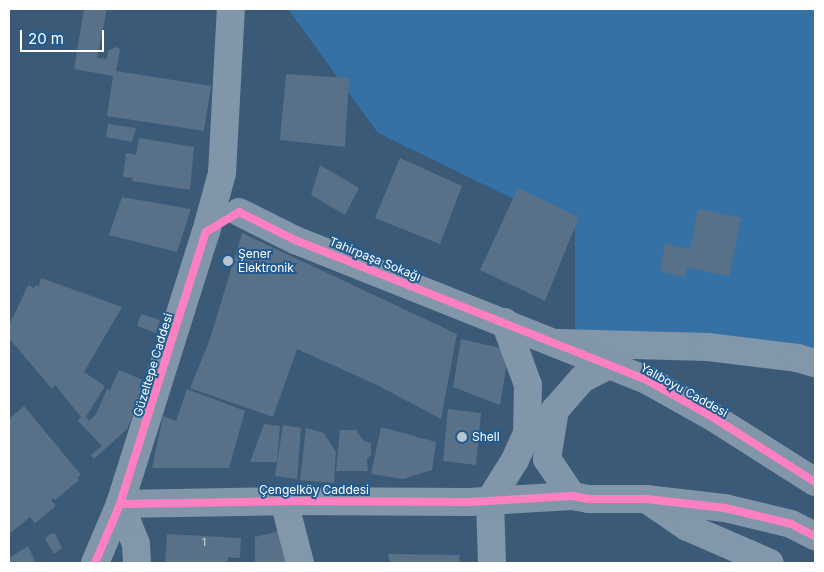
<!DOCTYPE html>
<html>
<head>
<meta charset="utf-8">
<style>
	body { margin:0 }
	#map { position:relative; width:824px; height:572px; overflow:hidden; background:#3a5a77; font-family:Inter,sans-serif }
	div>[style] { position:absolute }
	.green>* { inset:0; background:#3671a6 }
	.building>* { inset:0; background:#587188 }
	.minor>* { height:28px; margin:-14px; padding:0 14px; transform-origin:14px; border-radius:14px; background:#8297aa }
	.major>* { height:28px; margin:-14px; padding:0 14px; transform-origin:14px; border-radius:14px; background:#8196a9 }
	.cycleway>* { height:8px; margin:-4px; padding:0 4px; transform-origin:4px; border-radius:4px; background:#ff80c0 }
	.dots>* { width:14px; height:14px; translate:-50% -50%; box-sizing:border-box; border:2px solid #215b90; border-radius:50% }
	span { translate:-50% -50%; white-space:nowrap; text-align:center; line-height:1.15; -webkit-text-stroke:4px #215b90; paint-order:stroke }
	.number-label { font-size:10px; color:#d5dce1 }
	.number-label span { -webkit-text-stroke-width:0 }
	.poi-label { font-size:12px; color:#fff }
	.left { translate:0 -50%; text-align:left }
	.street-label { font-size:12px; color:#fff }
	.frame { position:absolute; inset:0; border:10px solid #fff; pointer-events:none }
	.scale { position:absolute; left:20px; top:30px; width:84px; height:22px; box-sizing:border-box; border:2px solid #fff; border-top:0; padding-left:6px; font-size:15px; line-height:18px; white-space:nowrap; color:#fff; -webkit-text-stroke:4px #215b90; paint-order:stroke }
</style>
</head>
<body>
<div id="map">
	<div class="green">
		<div style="clip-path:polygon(288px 9px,815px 9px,815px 362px,575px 333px,575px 229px,378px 133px)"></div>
	</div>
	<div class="building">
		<div style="clip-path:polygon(84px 9px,107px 9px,97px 58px,107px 59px,108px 51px,116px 47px,120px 49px,116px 71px,211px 86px,204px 131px,107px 116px,113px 76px,74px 69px)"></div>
		<div style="clip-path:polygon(286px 74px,349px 78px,345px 147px,280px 140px)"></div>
		<div style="clip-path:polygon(108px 124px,136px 128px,132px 142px,106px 137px)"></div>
		<div style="clip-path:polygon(139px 138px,194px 147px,190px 190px,132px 181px,133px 178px,123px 177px,126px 153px,136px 155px)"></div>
		<div style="clip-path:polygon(400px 158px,462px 186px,440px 244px,375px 218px)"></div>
		<div style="clip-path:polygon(320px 165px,359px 188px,345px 215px,311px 195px)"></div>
		<div style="clip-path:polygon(518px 188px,579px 217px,545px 301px,480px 270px)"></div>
		<div style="clip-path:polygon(122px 197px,191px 209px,177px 252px,109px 235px)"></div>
		<div style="clip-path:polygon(698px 209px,741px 218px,729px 276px,687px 267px,685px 277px,660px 271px,665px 244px,690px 249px)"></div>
		<div style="clip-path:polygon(242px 233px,457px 334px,441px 419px,375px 384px,297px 349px,273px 417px,190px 388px,210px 339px)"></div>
		<div style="clip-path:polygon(41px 278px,122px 307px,84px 372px,105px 386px,86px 417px,89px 421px,96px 414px,107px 389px,110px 390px,119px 370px,148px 382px,127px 429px,94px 459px,91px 455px,102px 446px,78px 421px,81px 417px,55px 385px,52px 389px,9px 338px,9px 326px,28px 285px,34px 288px,36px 285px,39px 286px)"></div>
		<div style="clip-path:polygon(141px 314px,160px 320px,156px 333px,137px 326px)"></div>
		<div style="clip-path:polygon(461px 339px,509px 350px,500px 405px,453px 387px)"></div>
		<div style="clip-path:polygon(187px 389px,245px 411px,229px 468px,152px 468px,163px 416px,176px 421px)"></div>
		<div style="clip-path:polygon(24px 406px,81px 475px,77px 478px,79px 480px,55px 500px,53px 498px,51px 500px,56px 506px,35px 523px,30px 517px,9px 534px,9px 419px)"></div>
		<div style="clip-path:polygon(448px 409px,481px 413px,476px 465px,443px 461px)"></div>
		<div style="clip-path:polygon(264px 424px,280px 426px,277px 462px,250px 462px)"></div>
		<div style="clip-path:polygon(283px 425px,301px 428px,297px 479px,275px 476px)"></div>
		<div style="clip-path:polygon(381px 427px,436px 442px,432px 470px,403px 479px,371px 474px)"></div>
		<div style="clip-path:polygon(306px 428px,324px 433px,336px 452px,334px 483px,300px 480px)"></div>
		<div style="clip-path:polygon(340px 430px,356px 430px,364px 441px,371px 443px,371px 455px,367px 459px,368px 471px,336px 471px)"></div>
		<div style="clip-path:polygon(283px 530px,295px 563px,255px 563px,255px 537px)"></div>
		<div style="clip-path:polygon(55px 533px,62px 548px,54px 554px,45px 539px,50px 534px)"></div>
		<div style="clip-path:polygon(167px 534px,241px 538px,240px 558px,228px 557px,227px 563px,165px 563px)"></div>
		<div style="clip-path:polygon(28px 546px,36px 563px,9px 563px,9px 558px)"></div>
		<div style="clip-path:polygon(388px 554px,459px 555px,460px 563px,390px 563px)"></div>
	</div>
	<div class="minor">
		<div style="left:558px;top:343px;width:150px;rotate:1.5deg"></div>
		<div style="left:708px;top:347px;width:90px;rotate:7deg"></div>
		<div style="left:797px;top:358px;width:19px;rotate:16deg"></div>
		<div style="left:646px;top:499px;width:50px;rotate:34.3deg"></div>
		<div style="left:687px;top:527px;width:90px;rotate:23.4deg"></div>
		<div style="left:490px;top:500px;width:63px;rotate:88.2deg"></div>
		<div style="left:284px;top:501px;width:64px;rotate:75.5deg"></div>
		<div style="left:120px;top:504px;width:43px;rotate:68.2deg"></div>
		<div style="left:136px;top:544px;width:19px;rotate:87deg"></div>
	</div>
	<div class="major">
		<div style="left:239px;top:212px;width:63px;rotate:26.6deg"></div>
		<div style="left:295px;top:240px;width:377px;rotate:21.7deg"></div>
		<div style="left:645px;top:379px;width:76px;rotate:29.3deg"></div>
		<div style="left:711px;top:416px;width:123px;rotate:32.4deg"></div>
		<div style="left:572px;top:496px;width:45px;rotate:-124deg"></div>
		<div style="left:547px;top:459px;width:50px;rotate:-80.7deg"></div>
		<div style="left:555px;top:410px;width:41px;rotate:-48.9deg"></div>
		<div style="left:582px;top:379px;width:30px;rotate:-27deg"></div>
		<div style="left:490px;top:500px;width:47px;rotate:-58deg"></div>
		<div style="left:515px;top:460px;width:30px;rotate:-66deg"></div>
		<div style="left:527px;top:433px;width:48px;rotate:-88.8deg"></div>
		<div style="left:528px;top:385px;width:67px;rotate:-110.1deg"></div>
		<div style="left:120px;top:504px;width:164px;rotate:-1deg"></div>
		<div style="left:284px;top:501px;width:185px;rotate:0.3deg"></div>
		<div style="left:469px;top:502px;width:103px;rotate:-3.3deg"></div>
		<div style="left:572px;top:496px;width:17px;rotate:10deg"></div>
		<div style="left:589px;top:499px;width:57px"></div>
		<div style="left:646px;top:499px;width:80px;rotate:6.5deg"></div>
		<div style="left:725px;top:508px;width:68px;rotate:13.6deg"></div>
		<div style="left:791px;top:524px;width:27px;rotate:27deg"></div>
		<div style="left:95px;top:563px;width:64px;rotate:-67deg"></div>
		<div style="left:120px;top:504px;width:285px;rotate:-72.5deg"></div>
		<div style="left:206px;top:232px;width:61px;rotate:-74.8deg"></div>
		<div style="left:222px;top:173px;width:164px;rotate:-86.9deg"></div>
	</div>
	<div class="cycleway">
		<div style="left:120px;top:504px;width:164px;rotate:-1deg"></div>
		<div style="left:284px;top:501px;width:185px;rotate:0.3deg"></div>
		<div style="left:469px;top:502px;width:103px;rotate:-3.3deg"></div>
		<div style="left:572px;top:496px;width:17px;rotate:10deg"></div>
		<div style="left:589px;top:499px;width:57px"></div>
		<div style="left:646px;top:499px;width:80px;rotate:6.5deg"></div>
		<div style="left:725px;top:508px;width:68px;rotate:13.6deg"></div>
		<div style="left:791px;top:524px;width:27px;rotate:27deg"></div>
		<div style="left:95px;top:563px;width:64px;rotate:-67deg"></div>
		<div style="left:120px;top:504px;width:285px;rotate:-72.5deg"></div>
		<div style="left:206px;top:232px;width:39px;rotate:-31deg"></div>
		<div style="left:239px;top:212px;width:63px;rotate:26.6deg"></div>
		<div style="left:295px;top:240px;width:377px;rotate:21.7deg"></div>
		<div style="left:645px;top:379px;width:76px;rotate:29.3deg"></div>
		<div style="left:711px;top:416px;width:123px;rotate:32.4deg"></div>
	</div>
	<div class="dots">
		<div style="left:228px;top:261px;background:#bac5cf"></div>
		<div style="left:462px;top:437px;background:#bac5cf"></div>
	</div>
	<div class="number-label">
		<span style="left:204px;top:543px">1</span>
	</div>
	<div class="poi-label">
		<span class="left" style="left:238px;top:261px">Şener<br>Elektronik</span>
		<span class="left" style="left:472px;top:437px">Shell</span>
	</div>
	<div class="street-label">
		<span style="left:375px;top:259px;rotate:22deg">Tahirpaşa Sokağı</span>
		<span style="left:153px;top:365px;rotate:-73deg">Güzeltepe Caddesi</span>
		<span style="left:684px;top:390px;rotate:29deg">Yalıboyu Caddesi</span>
		<span style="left:314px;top:490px">Çengelköy Caddesi</span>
	</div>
	<div class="frame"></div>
	<div class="scale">20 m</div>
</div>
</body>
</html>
